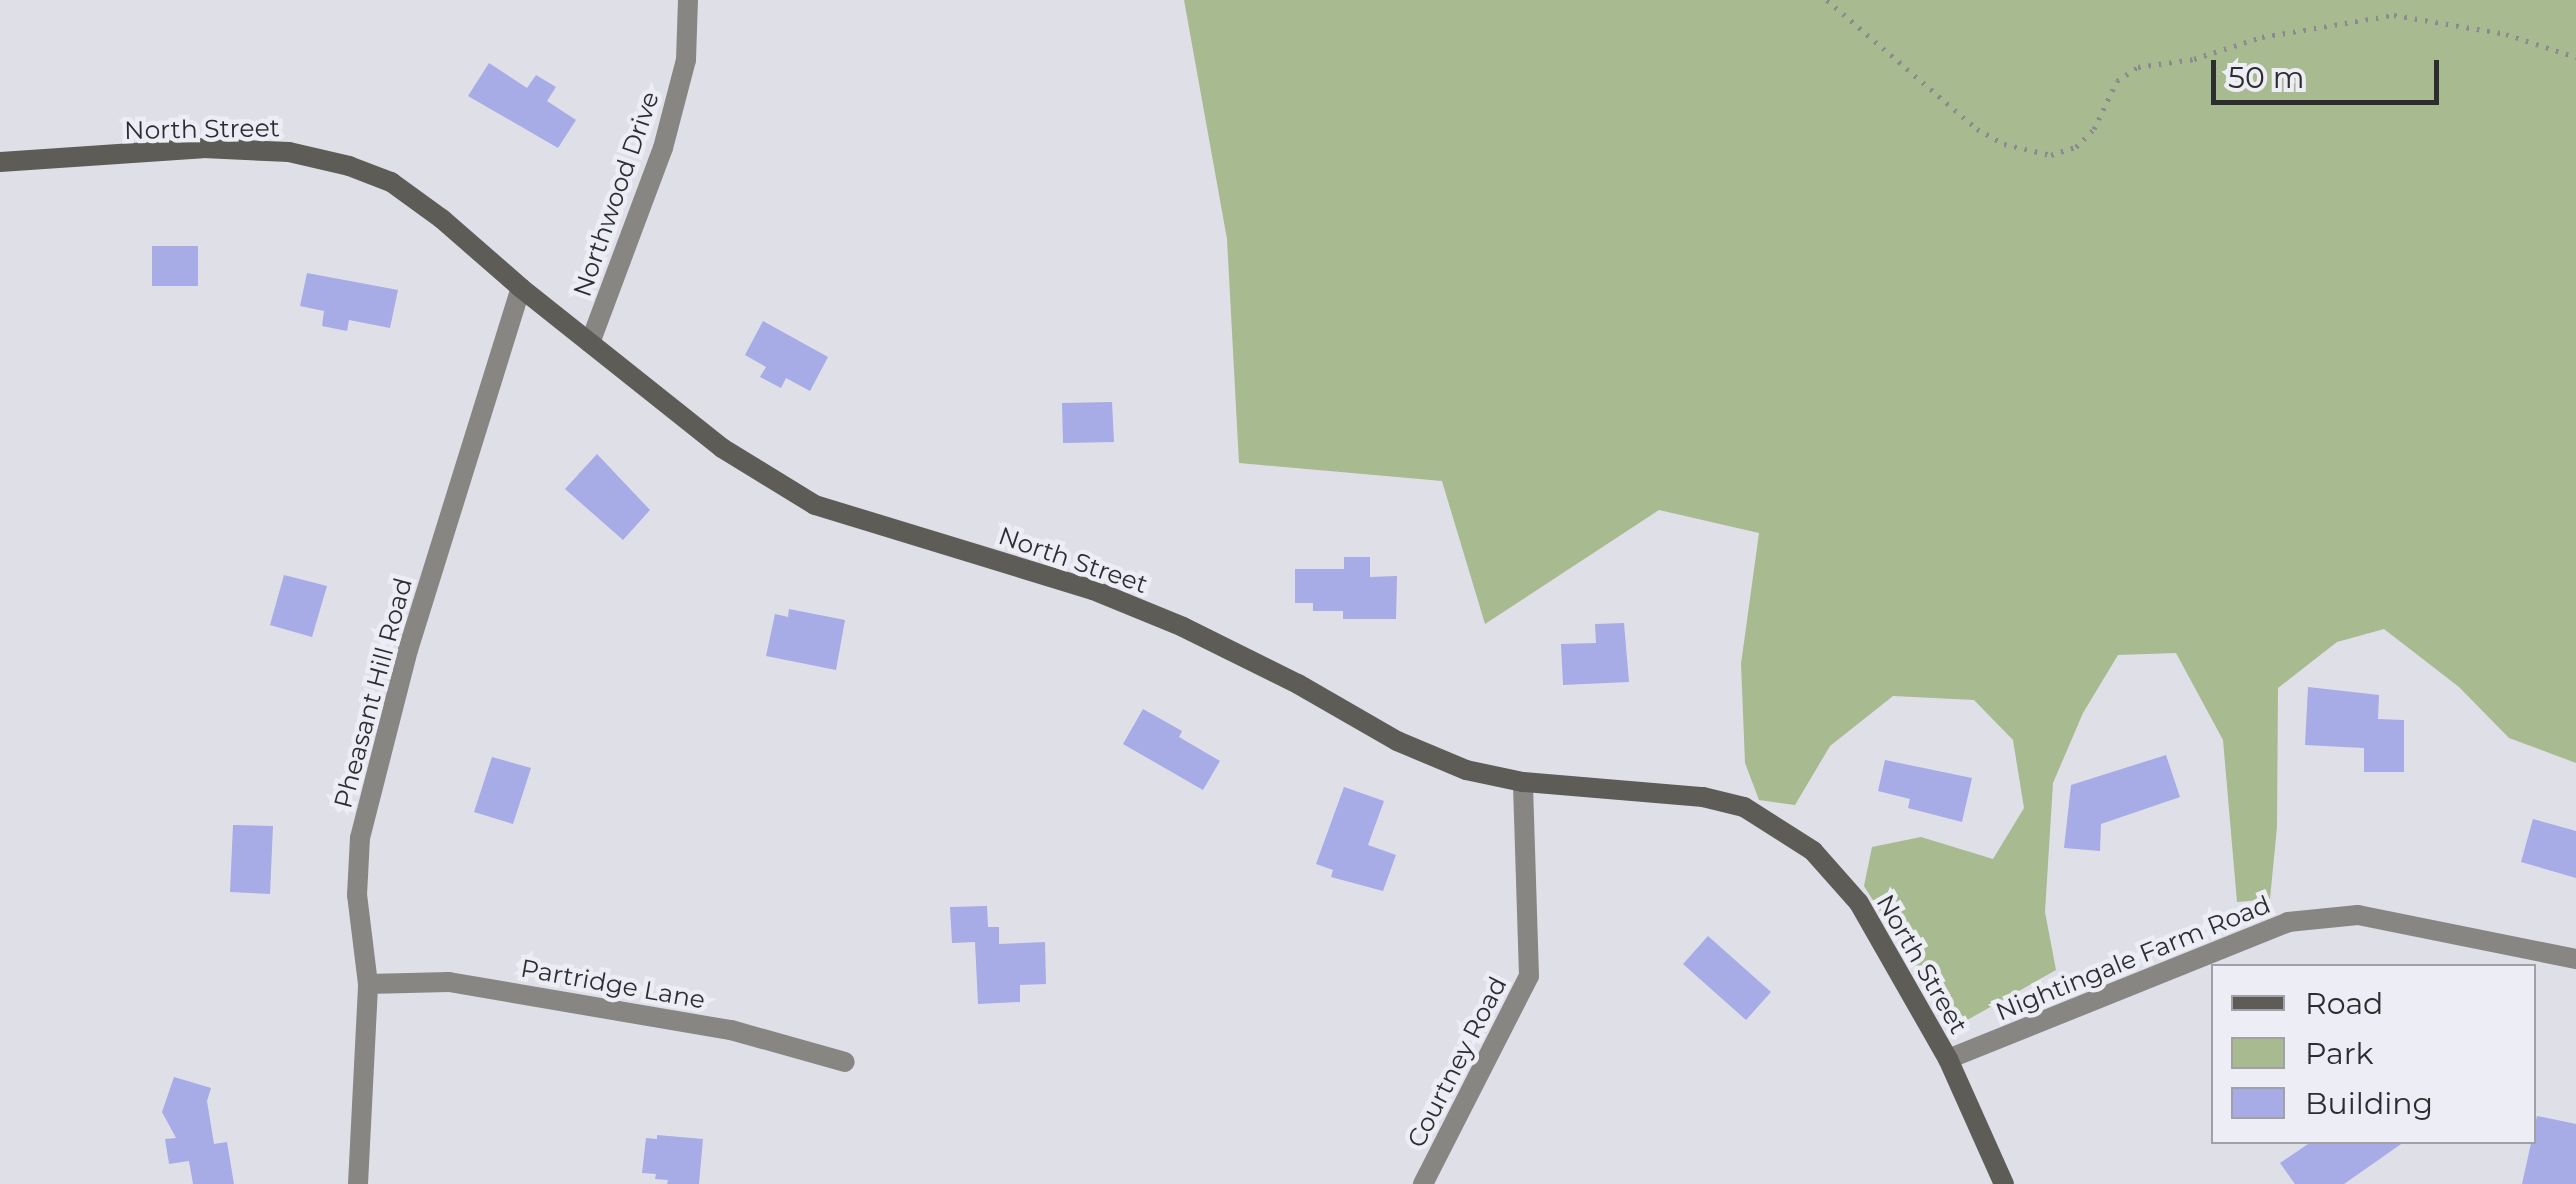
<!DOCTYPE html>
<html>
<head>
<meta charset="utf-8">
<style>
	body { margin:0 }
	#map { position:relative; width:2576px; height:1184px; overflow:hidden; background:#dfdfe8; font-family:Montserrat,sans-serif }
	div>[style] { position:absolute }
	.green>* { inset:0; background:#a8ba8f }
	.building>* { inset:0; background:#a7abe6 }
	.path>* { height:5px; margin-top:-2.5px; transform-origin:0; background:repeating-linear-gradient(90deg,#8a8a90 0 2.5px,transparent 0 10.5px) }
	.street>* { height:20px; margin:-10px; padding:0 10px; transform-origin:10px; border-radius:10px; background:#878683 }
	.secondary>* { height:20px; margin:-10px; padding:0 10px; transform-origin:10px; border-radius:10px; background:#5d5c57 }
	span { translate:-50% -50%; white-space:nowrap; text-align:center; line-height:1.15; -webkit-text-stroke:9px #ecedf5; paint-order:stroke }
	.street-label { font-size:25px; color:#2d2d30 }
	.legend { position:absolute; left:2211px; top:964px; width:325px; height:180px; box-sizing:border-box; background:#ecedf5; border:2px solid #a0a0a6; margin:0; padding:12px 18px; list-style:none; font-size:30px; color:#2d2d30 }
	.legend li { display:flex; align-items:center; gap:20px; height:50px }
	.legend b { width:50px; border:2px solid #a0a0a6 }
	.scale { position:absolute; left:2211px; top:60px; width:228px; height:45px; box-sizing:border-box; border:5px solid #2d2d30; border-top:0; padding-left:12px; font-size:30px; line-height:35px; white-space:nowrap; color:#2d2d30; -webkit-text-stroke:8px #ecedf5; paint-order:stroke }
</style>
</head>
<body>
<div id="map">
	<div class="green">
		<div style="clip-path:polygon(1184px 0,2576px 0,2576px 763px,2509px 738px,2459px 687px,2384px 629px,2337px 642px,2278px 688px,2277px 827px,2270px 899px,2237px 902px,2223px 740px,2176px 653px,2118px 655px,2083px 713px,2053px 783px,2045px 912px,2056px 970px,1953px 1028px,1864px 886px,1872px 847px,1921px 837px,1993px 859px,2024px 808px,2013px 740px,1974px 700px,1893px 696px,1830px 746px,1795px 805px,1759px 800px,1745px 763px,1741px 664px,1759px 533px,1659px 510px,1485px 624px,1442px 481px,1239px 463px,1227px 239px)"></div>
	</div>
	<div class="building">
		<div style="clip-path:polygon(489px 63px,527px 88px,536px 75px,556px 87px,547px 101px,576px 120px,558px 148px,468px 96px)"></div>
		<div style="clip-path:polygon(152px 246px,198px 246px,198px 286px,152px 286px)"></div>
		<div style="clip-path:polygon(307px 273px,398px 290px,390px 328px,349px 320px,347px 331px,322px 326px,324px 311px,300px 306px)"></div>
		<div style="clip-path:polygon(763px 321px,828px 357px,810px 391px,786px 378px,781px 388px,760px 377px,766px 367px,745px 355px)"></div>
		<div style="clip-path:polygon(1112px 402px,1114px 442px,1063px 443px,1062px 403px)"></div>
		<div style="clip-path:polygon(597px 454px,650px 510px,623px 540px,565px 489px)"></div>
		<div style="clip-path:polygon(1344px 557px,1370px 557px,1370px 577px,1397px 576px,1396px 619px,1343px 619px,1343px 611px,1313px 611px,1313px 603px,1295px 603px,1295px 569px,1344px 569px)"></div>
		<div style="clip-path:polygon(284px 575px,327px 586px,312px 637px,270px 625px)"></div>
		<div style="clip-path:polygon(789px 609px,845px 620px,836px 670px,766px 656px,775px 614px,788px 617px)"></div>
		<div style="clip-path:polygon(1624px 623px,1629px 682px,1563px 685px,1561px 644px,1596px 643px,1595px 624px)"></div>
		<div style="clip-path:polygon(2308px 687px,2379px 695px,2378px 719px,2404px 720px,2404px 772px,2364px 772px,2364px 748px,2305px 745px)"></div>
		<div style="clip-path:polygon(1143px 709px,1182px 731px,1179px 737px,1220px 761px,1203px 790px,1123px 744px)"></div>
		<div style="clip-path:polygon(2166px 755px,2180px 797px,2101px 824px,2100px 851px,2064px 848px,2071px 785px)"></div>
		<div style="clip-path:polygon(492px 757px,531px 768px,513px 824px,474px 812px)"></div>
		<div style="clip-path:polygon(1885px 760px,1972px 778px,1962px 822px,1908px 808px,1910px 799px,1878px 791px)"></div>
		<div style="clip-path:polygon(1344px 787px,1384px 801px,1368px 845px,1396px 855px,1383px 891px,1331px 877px,1333px 870px,1316px 864px)"></div>
		<div style="clip-path:polygon(2533px 819px,2576px 831px,2576px 878px,2521px 862px)"></div>
		<div style="clip-path:polygon(233px 825px,273px 826px,270px 894px,230px 892px)"></div>
		<div style="clip-path:polygon(987px 906px,988px 927px,999px 927px,999px 944px,1045px 942px,1046px 984px,1020px 985px,1020px 1002px,978px 1004px,975px 942px,952px 943px,950px 907px)"></div>
		<div style="clip-path:polygon(1708px 936px,1771px 992px,1746px 1020px,1683px 964px)"></div>
		<div style="clip-path:polygon(174px 1077px,211px 1088px,207px 1101px,214px 1144px,227px 1142px,234px 1184px,193px 1184px,189px 1161px,169px 1164px,165px 1139px,176px 1138px,162px 1112px)"></div>
		<div style="clip-path:polygon(2537px 1116px,2576px 1124px,2576px 1184px,2522px 1184px)"></div>
		<div style="clip-path:polygon(657px 1135px,703px 1139px,699px 1184px,667px 1184px,668px 1180px,655px 1179px,656px 1174px,642px 1173px,646px 1138px,657px 1139px)"></div>
		<div style="clip-path:polygon(2311px 1142px,2404px 1142px,2344px 1184px,2295px 1184px,2280px 1163px)"></div>
	</div>
	<div class="path">
		<div style="left:1827px;top:0;width:198px;rotate:40.7deg"></div>
		<div style="left:1977px;top:129px;width:31px;rotate:29deg"></div>
		<div style="left:2004px;top:144px;width:48px;rotate:13.2deg"></div>
		<div style="left:2051px;top:155px;width:26px;rotate:-18deg"></div>
		<div style="left:2076px;top:147px;width:25px;rotate:-45deg"></div>
		<div style="left:2094px;top:129px;width:53px;rotate:-64.4deg"></div>
		<div style="left:2117px;top:81px;width:25px;rotate:-34deg"></div>
		<div style="left:2138px;top:67px;width:57px;rotate:-8.1deg"></div>
		<div style="left:2194px;top:59px;width:71px;rotate:-17.9deg"></div>
		<div style="left:2262px;top:37px;width:134px;rotate:-9.5deg"></div>
		<div style="left:2394px;top:15px;width:114px;rotate:9.6deg"></div>
		<div style="left:2506px;top:34px;width:74px;rotate:18.2deg"></div>
	</div>
	<div class="street">
		<div style="left:590px;top:343px;width:208px;rotate:-69.5deg"></div>
		<div style="left:663px;top:148px;width:91px;rotate:-75.4deg"></div>
		<div style="left:686px;top:60px;width:60px;rotate:-88.1deg"></div>
		<div style="left:368px;top:984px;width:81px;rotate:-1.4deg"></div>
		<div style="left:449px;top:982px;width:286px;rotate:9.7deg"></div>
		<div style="left:731px;top:1030px;width:118px;rotate:15.7deg"></div>
		<div style="left:1948px;top:1059px;width:367px;rotate:-21.9deg"></div>
		<div style="left:2288px;top:922px;width:70px;rotate:-5.7deg"></div>
		<div style="left:2358px;top:915px;width:222px;rotate:11.4deg"></div>
		<div style="left:358px;top:1184px;width:200px;rotate:-87.1deg"></div>
		<div style="left:368px;top:984px;width:90px;rotate:-97deg"></div>
		<div style="left:357px;top:895px;width:57px;rotate:-87deg"></div>
		<div style="left:360px;top:838px;width:194px;rotate:-75.7deg"></div>
		<div style="left:408px;top:650px;width:379px;rotate:-72.7deg"></div>
		<div style="left:1423px;top:1184px;width:233px;rotate:-63deg"></div>
		<div style="left:1529px;top:976px;width:194px;rotate:-91.8deg"></div>
	</div>
	<div class="secondary">
		<div style="left:0;top:162px;width:203px;rotate:-3.9deg"></div>
		<div style="left:203px;top:148px;width:86px;rotate:2.7deg"></div>
		<div style="left:289px;top:152px;width:62px;rotate:13.1deg"></div>
		<div style="left:349px;top:166px;width:45px;rotate:20.9deg"></div>
		<div style="left:391px;top:182px;width:63px;rotate:36deg"></div>
		<div style="left:442px;top:219px;width:105px;rotate:41.1deg"></div>
		<div style="left:521px;top:288px;width:257px;rotate:38.5deg"></div>
		<div style="left:722px;top:448px;width:109px;rotate:31.5deg"></div>
		<div style="left:815px;top:505px;width:291px;rotate:17deg"></div>
		<div style="left:1093px;top:590px;width:97px;rotate:22.3deg"></div>
		<div style="left:1183px;top:627px;width:128px;rotate:26.4deg"></div>
		<div style="left:1298px;top:684px;width:114px;rotate:29.9deg"></div>
		<div style="left:1397px;top:741px;width:75px;rotate:22.8deg"></div>
		<div style="left:1466px;top:770px;width:58px;rotate:11.9deg"></div>
		<div style="left:1523px;top:782px;width:181px;rotate:4.8deg"></div>
		<div style="left:1703px;top:797px;width:42px;rotate:13.7deg"></div>
		<div style="left:1744px;top:807px;width:82px;rotate:32.5deg"></div>
		<div style="left:1813px;top:851px;width:69px;rotate:48.5deg"></div>
		<div style="left:1859px;top:903px;width:180px;rotate:60.3deg"></div>
		<div style="left:1948px;top:1059px;width:137px;rotate:65.9deg"></div>
	</div>
	<div class="street-label">
		<span style="left:202px;top:129px;rotate:-1deg">North Street</span>
		<span style="left:616px;top:194px;rotate:-71deg">Northwood Drive</span>
		<span style="left:1073px;top:560px;rotate:19deg">North Street</span>
		<span style="left:373px;top:693px;rotate:-75deg">Pheasant Hill Road</span>
		<span style="left:2133px;top:958px;rotate:-22deg">Nightingale Farm Road</span>
		<span style="left:1922px;top:964px;rotate:60deg">North Street</span>
		<span style="left:613px;top:984px;rotate:10deg">Partridge Lane</span>
		<span style="left:1457px;top:1062px;rotate:-63deg">Courtney Road</span>
	</div>
	<ul class="legend">
	<li><b style="height:12px;background:#5d5c57"></b>Road</li>
	<li><b style="height:28px;background:#a8ba8f"></b>Park</li>
	<li><b style="height:28px;background:#a7abe6"></b>Building</li>
	</ul>
	<div class="scale">50 m</div>
</div>
</body>
</html>
